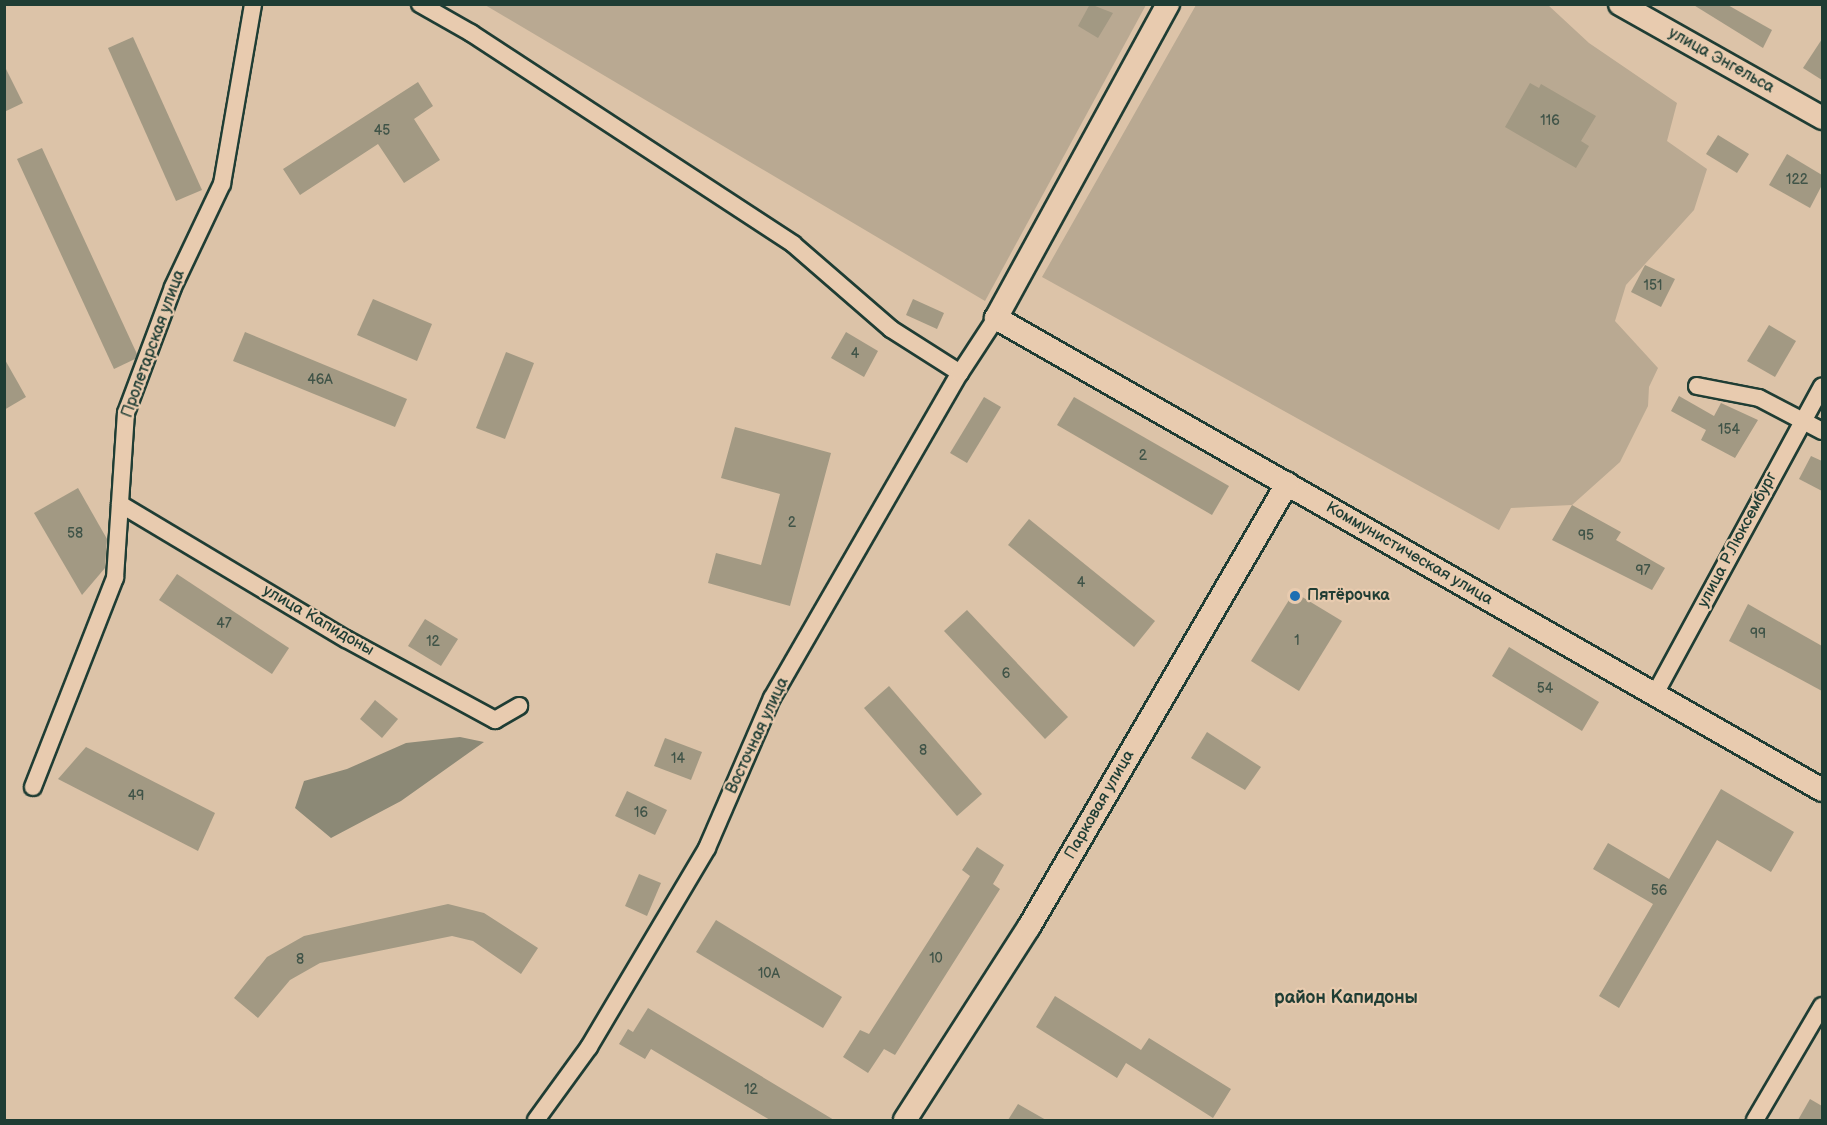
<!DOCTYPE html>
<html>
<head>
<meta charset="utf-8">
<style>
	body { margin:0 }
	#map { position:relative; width:1827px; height:1125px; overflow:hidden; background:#dcc3a8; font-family:"Balsamiq Sans",sans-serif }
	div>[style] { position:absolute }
	.green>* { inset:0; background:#b9a992 }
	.water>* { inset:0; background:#8c8976 }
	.building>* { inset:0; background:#a29983 }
	.roads { filter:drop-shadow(2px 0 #1f3d34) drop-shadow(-2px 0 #1f3d34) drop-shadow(0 2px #1f3d34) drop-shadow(0 -2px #1f3d34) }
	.street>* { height:16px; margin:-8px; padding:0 8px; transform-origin:8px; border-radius:8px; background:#e8cbaf }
	.secondary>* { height:22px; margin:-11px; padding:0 11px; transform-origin:11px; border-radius:11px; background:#e8cbaf }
	.dots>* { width:16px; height:16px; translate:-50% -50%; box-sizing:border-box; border:3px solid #e8cbaf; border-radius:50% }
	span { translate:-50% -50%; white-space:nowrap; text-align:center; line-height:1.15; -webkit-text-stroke:4.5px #e8cbaf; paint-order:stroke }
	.number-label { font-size:14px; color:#405448 }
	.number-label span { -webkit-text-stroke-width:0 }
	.street-label { font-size:16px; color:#1f3d34 }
	.poi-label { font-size:16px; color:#1f3d34; font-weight:700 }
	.left { translate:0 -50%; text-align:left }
	.neighbourhood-label { font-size:18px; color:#1f3d34; font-weight:700 }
	.frame { position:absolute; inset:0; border:6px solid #1f3d34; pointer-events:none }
</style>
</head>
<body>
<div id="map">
	<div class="green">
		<div style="clip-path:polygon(485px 5px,1146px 5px,985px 301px)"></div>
		<div style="clip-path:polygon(1196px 5px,1548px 5px,1589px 43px,1677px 103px,1667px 141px,1707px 169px,1694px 210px,1626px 285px,1615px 321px,1658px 368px,1649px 387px,1648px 406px,1620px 462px,1572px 505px,1511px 508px,1499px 530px,1042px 277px)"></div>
	</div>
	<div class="water">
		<div style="clip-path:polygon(460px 737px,484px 742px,401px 801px,331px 838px,295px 808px,304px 781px,347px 769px,406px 743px)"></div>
	</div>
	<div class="building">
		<div style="clip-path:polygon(1090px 4px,1113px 13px,1098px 38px,1078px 26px)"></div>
		<div style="clip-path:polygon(1692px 4px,1726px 4px,1772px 30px,1763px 48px)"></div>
		<div style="clip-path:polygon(133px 37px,202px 190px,176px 201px,108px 48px)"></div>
		<div style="clip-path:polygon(1822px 39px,1822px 80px,1803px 68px)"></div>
		<div style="clip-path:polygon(4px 65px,23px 103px,4px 112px)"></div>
		<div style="clip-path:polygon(418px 82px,433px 106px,414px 119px,440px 160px,404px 183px,378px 144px,300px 195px,283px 169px)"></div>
		<div style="clip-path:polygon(1530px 83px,1539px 88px,1541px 84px,1596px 116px,1581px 141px,1589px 146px,1576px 168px,1505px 127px)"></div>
		<div style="clip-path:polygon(1718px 135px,1749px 154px,1737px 173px,1706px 154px)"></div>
		<div style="clip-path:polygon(42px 148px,137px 354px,135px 359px,114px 369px,17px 159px)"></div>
		<div style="clip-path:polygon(1787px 154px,1822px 175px,1822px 185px,1810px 208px,1769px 185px)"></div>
		<div style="clip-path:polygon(1645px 265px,1675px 279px,1661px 307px,1631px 292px)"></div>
		<div style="clip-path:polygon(373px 299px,432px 324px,417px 361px,357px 335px)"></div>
		<div style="clip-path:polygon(913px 299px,944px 313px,937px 329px,906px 315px)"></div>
		<div style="clip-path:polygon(1769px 325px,1796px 341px,1775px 377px,1747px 361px)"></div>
		<div style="clip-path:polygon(245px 332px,407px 399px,395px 427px,233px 361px)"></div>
		<div style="clip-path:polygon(846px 332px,878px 351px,864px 377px,831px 358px)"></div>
		<div style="clip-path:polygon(506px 352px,534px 363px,505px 439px,476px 428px)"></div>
		<div style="clip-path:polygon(4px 358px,26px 397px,4px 410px)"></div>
		<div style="clip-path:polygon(1679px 396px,1714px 416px,1721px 403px,1758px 420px,1735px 458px,1701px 440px,1706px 430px,1671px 411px)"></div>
		<div style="clip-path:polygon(984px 397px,1001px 407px,967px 463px,950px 453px)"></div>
		<div style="clip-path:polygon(1074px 397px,1229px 486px,1212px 515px,1057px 425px)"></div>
		<div style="clip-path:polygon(735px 427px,831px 453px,790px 606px,708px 583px,716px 553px,761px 565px,780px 494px,721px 478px)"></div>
		<div style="clip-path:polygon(1811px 456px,1822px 461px,1822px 491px,1799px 479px)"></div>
		<div style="clip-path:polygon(78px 488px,107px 539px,105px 568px,82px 595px,34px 513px)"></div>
		<div style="clip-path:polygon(1572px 505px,1621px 532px,1616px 540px,1665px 568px,1652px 590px,1552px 540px)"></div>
		<div style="clip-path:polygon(1029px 519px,1155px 621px,1134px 647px,1008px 545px)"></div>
		<div style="clip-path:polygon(177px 574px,289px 648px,272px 674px,159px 600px)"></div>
		<div style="clip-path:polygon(1294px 592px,1342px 621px,1299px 691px,1251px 661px)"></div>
		<div style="clip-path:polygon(1748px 604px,1822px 646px,1822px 691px,1729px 641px)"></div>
		<div style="clip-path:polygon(967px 610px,1068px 717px,1045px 739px,944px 631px)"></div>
		<div style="clip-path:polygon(425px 619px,458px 639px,441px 666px,408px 646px)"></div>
		<div style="clip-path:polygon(1509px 647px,1599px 702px,1582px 731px,1492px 676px)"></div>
		<div style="clip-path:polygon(889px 686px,982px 794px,957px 816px,864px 708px)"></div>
		<div style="clip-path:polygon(375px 700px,398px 719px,382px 738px,360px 719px)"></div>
		<div style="clip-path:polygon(1207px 732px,1261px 767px,1245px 790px,1191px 758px)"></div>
		<div style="clip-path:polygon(665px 738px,702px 752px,691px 780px,654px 766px)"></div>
		<div style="clip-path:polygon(86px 747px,215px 813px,198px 851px,58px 779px)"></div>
		<div style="clip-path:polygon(1721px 789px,1794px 832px,1771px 872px,1717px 840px,1619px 1008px,1599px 996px,1653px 904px,1593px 869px,1608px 843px,1669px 879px)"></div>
		<div style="clip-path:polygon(627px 791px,667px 810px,655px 835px,615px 816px)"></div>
		<div style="clip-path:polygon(977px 847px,1004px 865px,993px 884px,1000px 889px,895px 1055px,884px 1049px,868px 1073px,843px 1057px,860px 1030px,869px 1034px,970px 876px,962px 870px)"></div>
		<div style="clip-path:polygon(639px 874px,661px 883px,647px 916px,625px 906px)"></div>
		<div style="clip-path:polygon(448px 904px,484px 913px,538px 948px,521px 974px,473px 941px,452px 936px,320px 963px,290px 980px,258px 1018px,234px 998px,267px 957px,304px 936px)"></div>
		<div style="clip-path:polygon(716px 920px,842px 997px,823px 1028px,696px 952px)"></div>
		<div style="clip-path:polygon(1055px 996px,1141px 1050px,1149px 1038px,1231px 1089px,1213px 1118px,1126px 1063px,1117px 1078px,1036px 1027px)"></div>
		<div style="clip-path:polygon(648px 1008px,834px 1120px,770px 1120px,651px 1049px,645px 1059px,619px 1044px,628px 1029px,633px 1032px)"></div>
		<div style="clip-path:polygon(1810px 1099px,1822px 1106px,1822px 1120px,1798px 1120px)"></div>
		<div style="clip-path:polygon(1018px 1104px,1046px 1120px,1008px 1120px)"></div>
	</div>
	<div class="roads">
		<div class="street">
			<div style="left:420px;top:4px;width:59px;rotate:29.6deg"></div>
			<div style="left:471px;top:33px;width:385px;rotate:33.2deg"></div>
			<div style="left:793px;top:244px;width:130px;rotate:40.9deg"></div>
			<div style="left:891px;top:329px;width:82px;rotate:32.5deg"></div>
			<div style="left:1697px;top:386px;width:63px;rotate:11deg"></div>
			<div style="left:1759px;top:398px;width:71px;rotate:27.6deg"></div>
			<div style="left:120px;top:504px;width:263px;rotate:30.9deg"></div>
			<div style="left:346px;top:639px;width:170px;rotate:28.5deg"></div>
			<div style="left:495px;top:720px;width:28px;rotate:-30deg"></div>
			<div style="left:1655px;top:694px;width:350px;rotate:-61.5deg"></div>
			<div style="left:33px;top:787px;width:225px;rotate:-68.6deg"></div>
			<div style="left:115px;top:578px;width:165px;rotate:-86.2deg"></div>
			<div style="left:126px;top:413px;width:134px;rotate:-69.5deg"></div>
			<div style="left:173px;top:287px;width:114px;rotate:-64.6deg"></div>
			<div style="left:222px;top:184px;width:183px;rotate:-80.2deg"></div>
			<div style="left:536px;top:1120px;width:90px;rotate:-54deg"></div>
			<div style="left:589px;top:1047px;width:231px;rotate:-59.3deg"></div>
			<div style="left:707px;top:848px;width:163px;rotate:-66.6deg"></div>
			<div style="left:772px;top:698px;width:375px;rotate:-60deg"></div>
			<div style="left:960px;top:373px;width:66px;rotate:-56.8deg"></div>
			<div style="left:1755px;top:1120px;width:132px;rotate:-59.6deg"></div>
		</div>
		<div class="secondary">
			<div style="left:1168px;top:4px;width:358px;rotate:118.7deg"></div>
			<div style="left:996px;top:318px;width:951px;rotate:29.74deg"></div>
			<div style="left:1620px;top:4px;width:232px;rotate:29.4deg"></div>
			<div style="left:905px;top:1120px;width:229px;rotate:-57.3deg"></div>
			<div style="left:1029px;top:927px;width:513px;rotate:-59.78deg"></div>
		</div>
	</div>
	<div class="dots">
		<div style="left:1295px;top:596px;background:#1f6fb2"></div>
	</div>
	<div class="number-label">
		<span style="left:1550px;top:121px">116</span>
		<span style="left:382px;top:131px">45</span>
		<span style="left:1797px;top:180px">122</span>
		<span style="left:1653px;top:286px">151</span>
		<span style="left:855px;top:354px">4</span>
		<span style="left:320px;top:380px">46А</span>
		<span style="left:1729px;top:430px">154</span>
		<span style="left:1143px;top:456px">2</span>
		<span style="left:792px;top:523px">2</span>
		<span style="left:75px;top:534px">58</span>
		<span style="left:1586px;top:536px">95</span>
		<span style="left:1643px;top:571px">97</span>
		<span style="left:1081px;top:583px">4</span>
		<span style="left:224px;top:624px">47</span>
		<span style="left:1758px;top:634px">99</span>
		<span style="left:1297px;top:641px">1</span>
		<span style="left:433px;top:642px">12</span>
		<span style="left:1006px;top:674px">6</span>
		<span style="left:1545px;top:689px">54</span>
		<span style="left:923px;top:751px">8</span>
		<span style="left:678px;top:759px">14</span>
		<span style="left:136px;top:796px">49</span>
		<span style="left:641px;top:813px">16</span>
		<span style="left:1659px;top:891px">56</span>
		<span style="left:936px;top:959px">10</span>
		<span style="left:300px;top:960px">8</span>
		<span style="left:769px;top:974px">10А</span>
		<span style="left:751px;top:1090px">12</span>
	</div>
	<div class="street-label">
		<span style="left:1721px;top:61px;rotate:29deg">улица Энгельса</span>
		<span style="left:154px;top:344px;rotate:-70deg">Пролетарская улица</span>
		<span style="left:1738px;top:540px;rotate:-62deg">улица Р.Люксембург</span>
		<span style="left:1409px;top:554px;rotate:30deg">Коммунистическая улица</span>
		<span style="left:318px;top:621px;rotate:30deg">улица Капидоны</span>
		<span style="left:758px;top:736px;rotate:-65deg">Восточная улица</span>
		<span style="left:1100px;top:805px;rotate:-60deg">Парковая улица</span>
	</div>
	<div class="poi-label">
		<span class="left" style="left:1307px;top:596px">Пятёрочка</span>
	</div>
	<div class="neighbourhood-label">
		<span style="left:1346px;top:998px">район Капидоны</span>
	</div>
	<div class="frame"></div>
</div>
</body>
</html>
